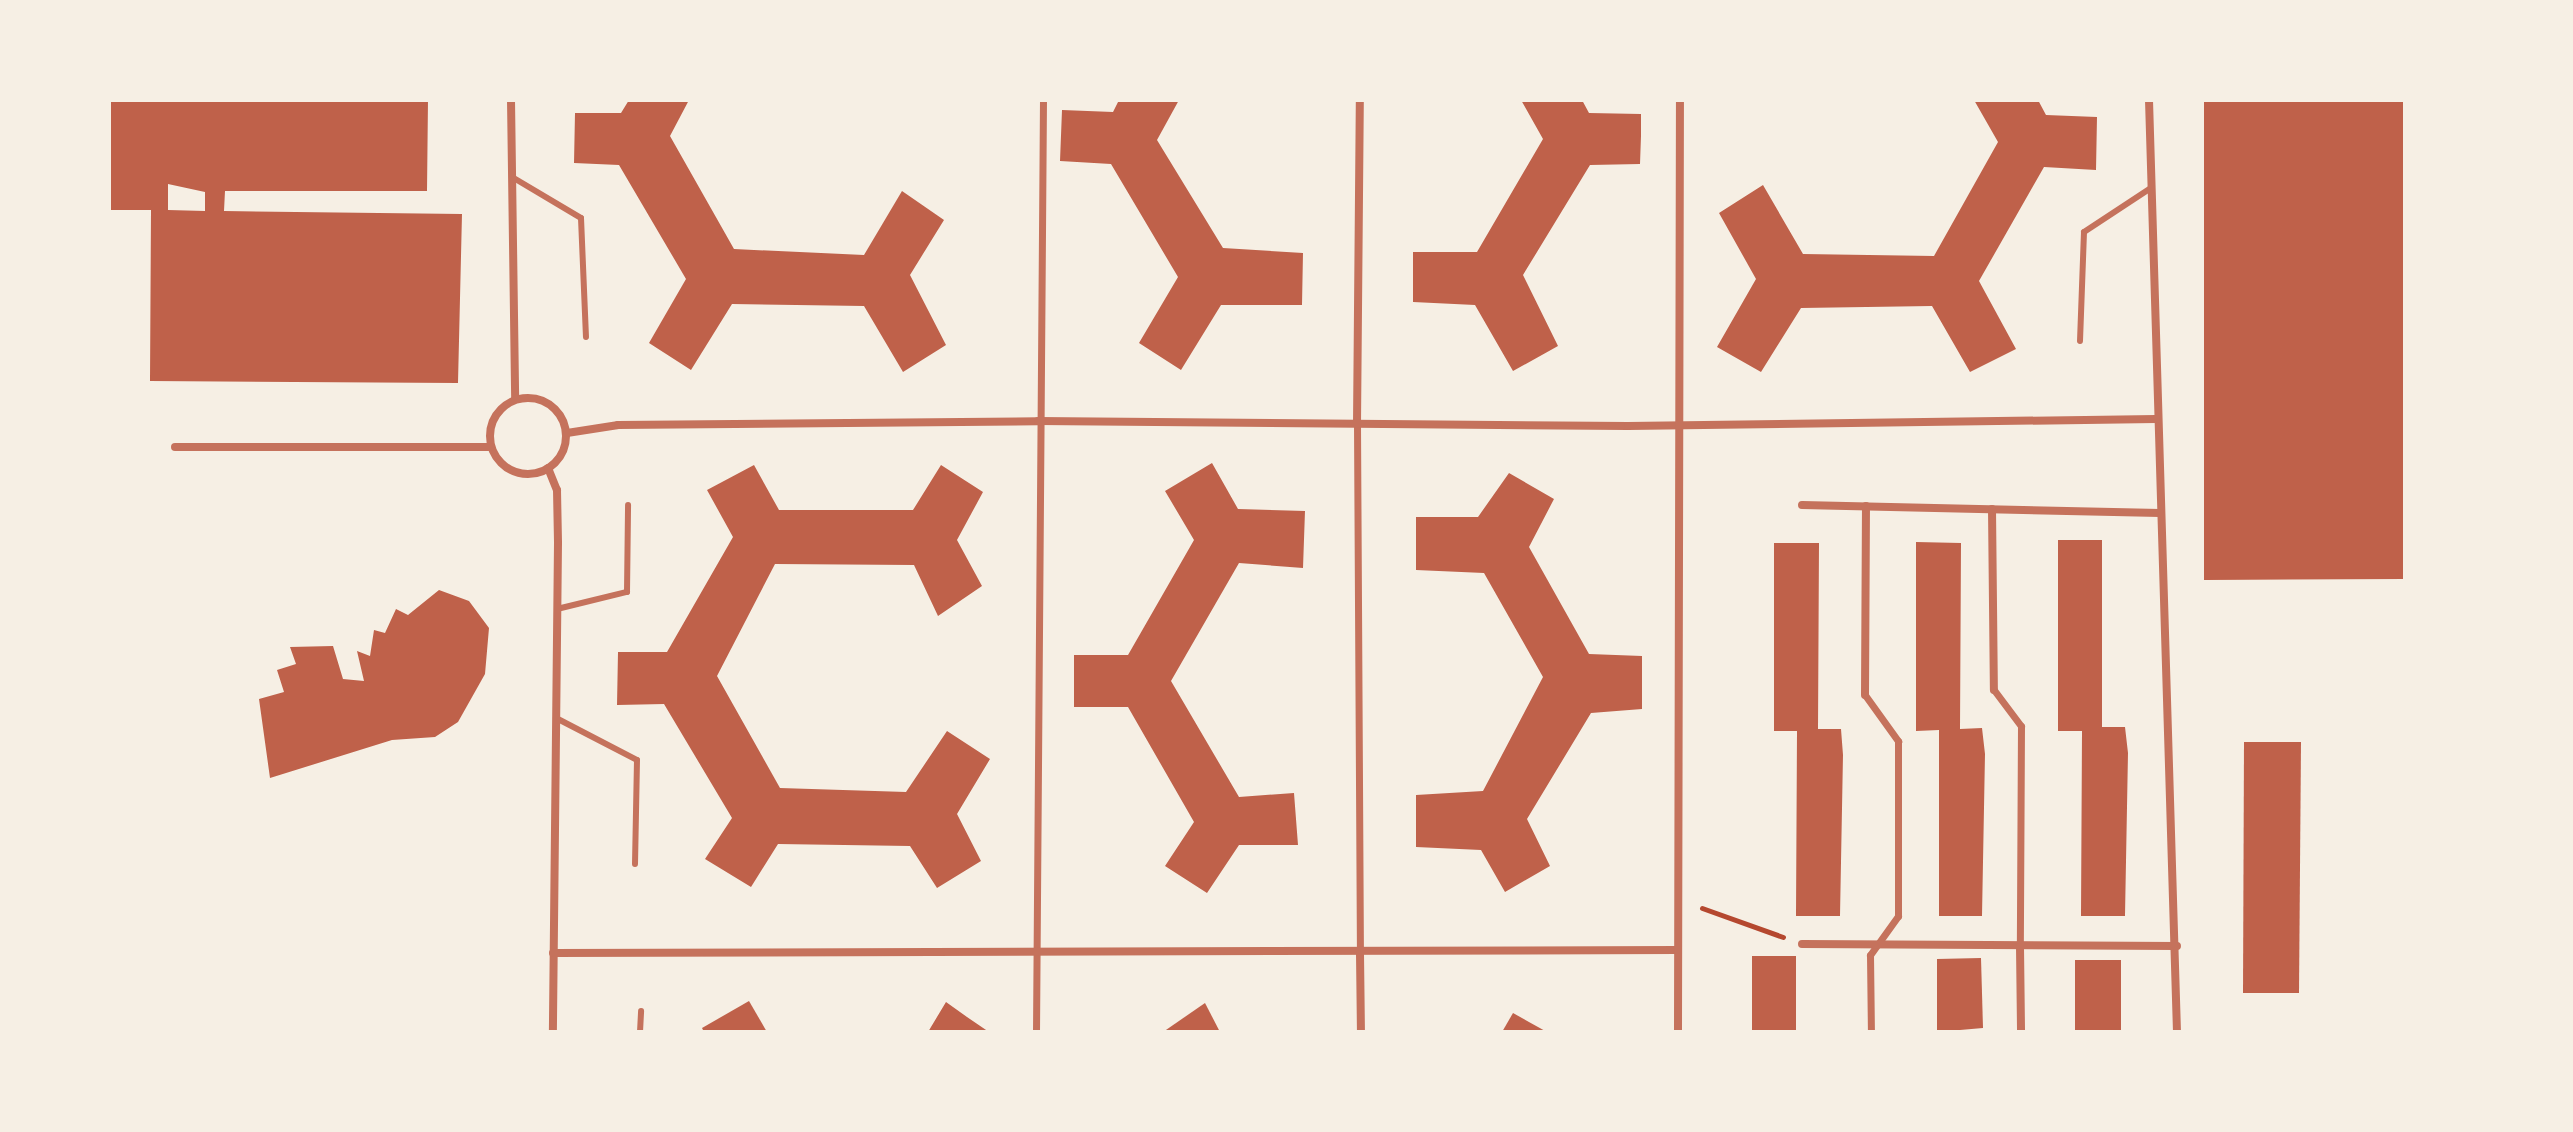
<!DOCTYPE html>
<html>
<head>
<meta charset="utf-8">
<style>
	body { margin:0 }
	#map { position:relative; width:2573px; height:1132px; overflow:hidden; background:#f6efe4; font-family:Quicksand,sans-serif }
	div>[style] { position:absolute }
	.building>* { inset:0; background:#bf614a }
	.path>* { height:5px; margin:-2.5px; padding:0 2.5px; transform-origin:2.5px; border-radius:2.5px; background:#b5482f }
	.service>* { height:6px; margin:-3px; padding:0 3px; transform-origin:3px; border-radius:3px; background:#c5725c }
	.pedestrian>* { height:7px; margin:-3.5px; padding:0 3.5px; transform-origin:3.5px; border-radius:3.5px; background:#c5725c }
	.minor>* { height:8px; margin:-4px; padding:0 4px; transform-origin:4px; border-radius:4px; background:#c5725c }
	.minor>.ring { margin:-4px; padding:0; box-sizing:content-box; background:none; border:8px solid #c5725c; border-radius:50% }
	span { translate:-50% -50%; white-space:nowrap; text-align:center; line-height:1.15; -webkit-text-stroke:7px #f6efe4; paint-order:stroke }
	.frame { position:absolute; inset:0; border:102px solid #f6efe4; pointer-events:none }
</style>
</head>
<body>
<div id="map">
	<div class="building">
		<div style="clip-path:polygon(evenodd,111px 100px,428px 100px,427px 191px,225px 191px,224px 211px,462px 214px,458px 383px,150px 381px,151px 210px,111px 210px,111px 100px,168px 184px,205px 192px,205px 211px,168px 210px,168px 184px)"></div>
		<div style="clip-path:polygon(629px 100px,689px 100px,670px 136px,734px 249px,864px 255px,902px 191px,944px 220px,910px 275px,946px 345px,903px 372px,864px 306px,732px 304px,691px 370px,649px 343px,686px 279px,619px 165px,574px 163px,575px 113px,621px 113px)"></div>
		<div style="clip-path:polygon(1119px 100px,1179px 100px,1157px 140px,1223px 248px,1303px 253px,1302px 305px,1221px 305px,1181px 370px,1139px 343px,1178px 277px,1111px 164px,1060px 161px,1062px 110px,1113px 112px)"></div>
		<div style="clip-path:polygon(1521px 100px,1582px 100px,1589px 113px,1641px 114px,1641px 136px,1640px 164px,1590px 165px,1523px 275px,1558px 346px,1513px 371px,1475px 305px,1413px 302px,1413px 252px,1477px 252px,1543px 139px)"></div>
		<div style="clip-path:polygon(1974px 100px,2038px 100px,2046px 115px,2097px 117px,2096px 170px,2044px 167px,1979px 281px,2016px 349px,1970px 372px,1932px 306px,1801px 308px,1761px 372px,1717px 347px,1756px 279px,1719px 213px,1763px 185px,1803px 254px,1934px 256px,1998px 142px)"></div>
		<div style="clip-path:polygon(2204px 100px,2403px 100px,2403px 579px,2204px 580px)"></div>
		<div style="clip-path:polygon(1212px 463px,1238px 509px,1305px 511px,1303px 568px,1239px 563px,1171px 681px,1239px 797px,1294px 793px,1298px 845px,1239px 845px,1207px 893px,1165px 866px,1194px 822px,1128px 707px,1074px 707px,1074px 655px,1128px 655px,1194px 540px,1165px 491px)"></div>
		<div style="clip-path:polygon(754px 465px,779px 510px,913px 510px,941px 465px,983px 492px,957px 540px,982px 586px,938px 616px,914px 565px,775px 564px,717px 676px,780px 788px,906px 792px,947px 731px,990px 759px,957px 814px,981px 861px,937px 888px,910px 846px,778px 844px,751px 887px,705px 859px,732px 818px,664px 704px,617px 705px,618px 652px,667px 652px,733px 537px,707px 490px)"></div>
		<div style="clip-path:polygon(1509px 473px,1554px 499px,1529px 547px,1589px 654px,1642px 656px,1642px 709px,1591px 713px,1527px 819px,1550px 866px,1505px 892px,1481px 850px,1416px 847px,1416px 795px,1483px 791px,1543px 677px,1484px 573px,1416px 570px,1416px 517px,1478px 517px)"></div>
		<div style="clip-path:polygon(2058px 540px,2102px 540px,2102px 727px,2125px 727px,2128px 753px,2125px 916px,2081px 916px,2082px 731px,2058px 731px)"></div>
		<div style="clip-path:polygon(1916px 542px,1961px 543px,1960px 729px,1982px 728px,1985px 754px,1982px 916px,1939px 916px,1939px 730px,1916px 731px)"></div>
		<div style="clip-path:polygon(1774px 543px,1819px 543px,1818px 729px,1841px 729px,1843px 755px,1840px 916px,1796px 916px,1797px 731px,1774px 731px)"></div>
		<div style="clip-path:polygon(439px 590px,469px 601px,489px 628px,485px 674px,458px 722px,435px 737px,392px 740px,270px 778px,259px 699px,284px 692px,277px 670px,296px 664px,290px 647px,333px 646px,343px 679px,364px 681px,357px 651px,370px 656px,374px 630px,385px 633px,396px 609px,408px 615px)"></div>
		<div style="clip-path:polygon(2244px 742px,2301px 742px,2299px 993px,2243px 993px)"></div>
		<div style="clip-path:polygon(1752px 956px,1796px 956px,1796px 1032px,1752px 1032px)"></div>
		<div style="clip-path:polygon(1981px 958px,1983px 1028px,1937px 1032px,1937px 959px)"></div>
		<div style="clip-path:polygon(2075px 960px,2121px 960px,2121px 1032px,2075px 1032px)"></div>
		<div style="clip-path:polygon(749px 1001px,767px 1032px,704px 1032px,702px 1028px)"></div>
		<div style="clip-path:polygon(946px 1002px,967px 1017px,989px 1032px,928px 1032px)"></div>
		<div style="clip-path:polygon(1205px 1003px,1220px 1032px,1163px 1032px)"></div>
		<div style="clip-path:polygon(1513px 1013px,1547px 1032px,1502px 1032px)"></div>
	</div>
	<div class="path">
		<div style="left:1702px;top:908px;width:86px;rotate:19.7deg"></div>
	</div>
	<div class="service">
		<div style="left:512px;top:177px;width:80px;rotate:30.7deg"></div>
		<div style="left:581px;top:218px;width:119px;rotate:87.6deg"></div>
		<div style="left:2080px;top:341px;width:109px;rotate:-87.9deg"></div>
		<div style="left:2084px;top:232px;width:80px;rotate:-33.3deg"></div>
		<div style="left:557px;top:609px;width:72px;rotate:-13.7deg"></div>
		<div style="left:627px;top:592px;width:87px;rotate:-89.3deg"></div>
		<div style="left:556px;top:718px;width:91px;rotate:27.4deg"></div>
		<div style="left:637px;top:760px;width:104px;rotate:91.1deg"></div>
		<div style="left:640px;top:1032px;width:21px;rotate:-87deg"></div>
	</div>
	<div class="pedestrian">
		<div style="left:1357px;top:424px;width:530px;rotate:89.68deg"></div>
		<div style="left:1994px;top:690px;width:45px;rotate:53.1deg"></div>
		<div style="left:2021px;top:726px;width:221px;rotate:90.3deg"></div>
		<div style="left:1865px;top:695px;width:57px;rotate:54.3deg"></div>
		<div style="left:1898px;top:741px;width:175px;rotate:90deg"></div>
		<div style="left:1898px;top:916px;width:48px;rotate:125.7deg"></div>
		<div style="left:1870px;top:955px;width:77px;rotate:89.3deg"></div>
		<div style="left:1036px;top:1032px;width:932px;rotate:-89.57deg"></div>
	</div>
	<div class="minor">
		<div style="left:511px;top:100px;width:299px;rotate:89.2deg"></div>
		<div style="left:2149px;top:100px;width:932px;rotate:88.28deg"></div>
		<div class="ring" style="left:490px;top:398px;width:68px;height:68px"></div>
		<div style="left:1357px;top:424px;width:324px;rotate:-89.5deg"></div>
		<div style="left:567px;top:433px;width:52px;rotate:-8.9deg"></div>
		<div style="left:618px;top:425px;width:420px;rotate:-0.5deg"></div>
		<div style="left:1038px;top:421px;width:590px;rotate:0.49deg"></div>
		<div style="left:1628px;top:426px;width:528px;rotate:-0.76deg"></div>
		<div style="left:175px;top:447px;width:316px"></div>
		<div style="left:548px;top:468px;width:24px;rotate:68deg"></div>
		<div style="left:557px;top:490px;width:53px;rotate:88.9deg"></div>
		<div style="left:558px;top:543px;width:489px;rotate:90.6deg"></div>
		<div style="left:1802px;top:505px;width:358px;rotate:1.3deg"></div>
		<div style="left:1992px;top:509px;width:181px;rotate:89.4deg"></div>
		<div style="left:1865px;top:695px;width:189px;rotate:-89.7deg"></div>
		<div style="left:1802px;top:944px;width:375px;rotate:0.3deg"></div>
		<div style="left:2020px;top:947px;width:85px;rotate:89.3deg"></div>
		<div style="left:553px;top:953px;width:1124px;rotate:-0.15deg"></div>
		<div style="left:1360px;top:954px;width:78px;rotate:89.3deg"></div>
		<div style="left:1678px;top:1032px;width:932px;rotate:-89.88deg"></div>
	</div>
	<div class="frame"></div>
</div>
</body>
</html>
